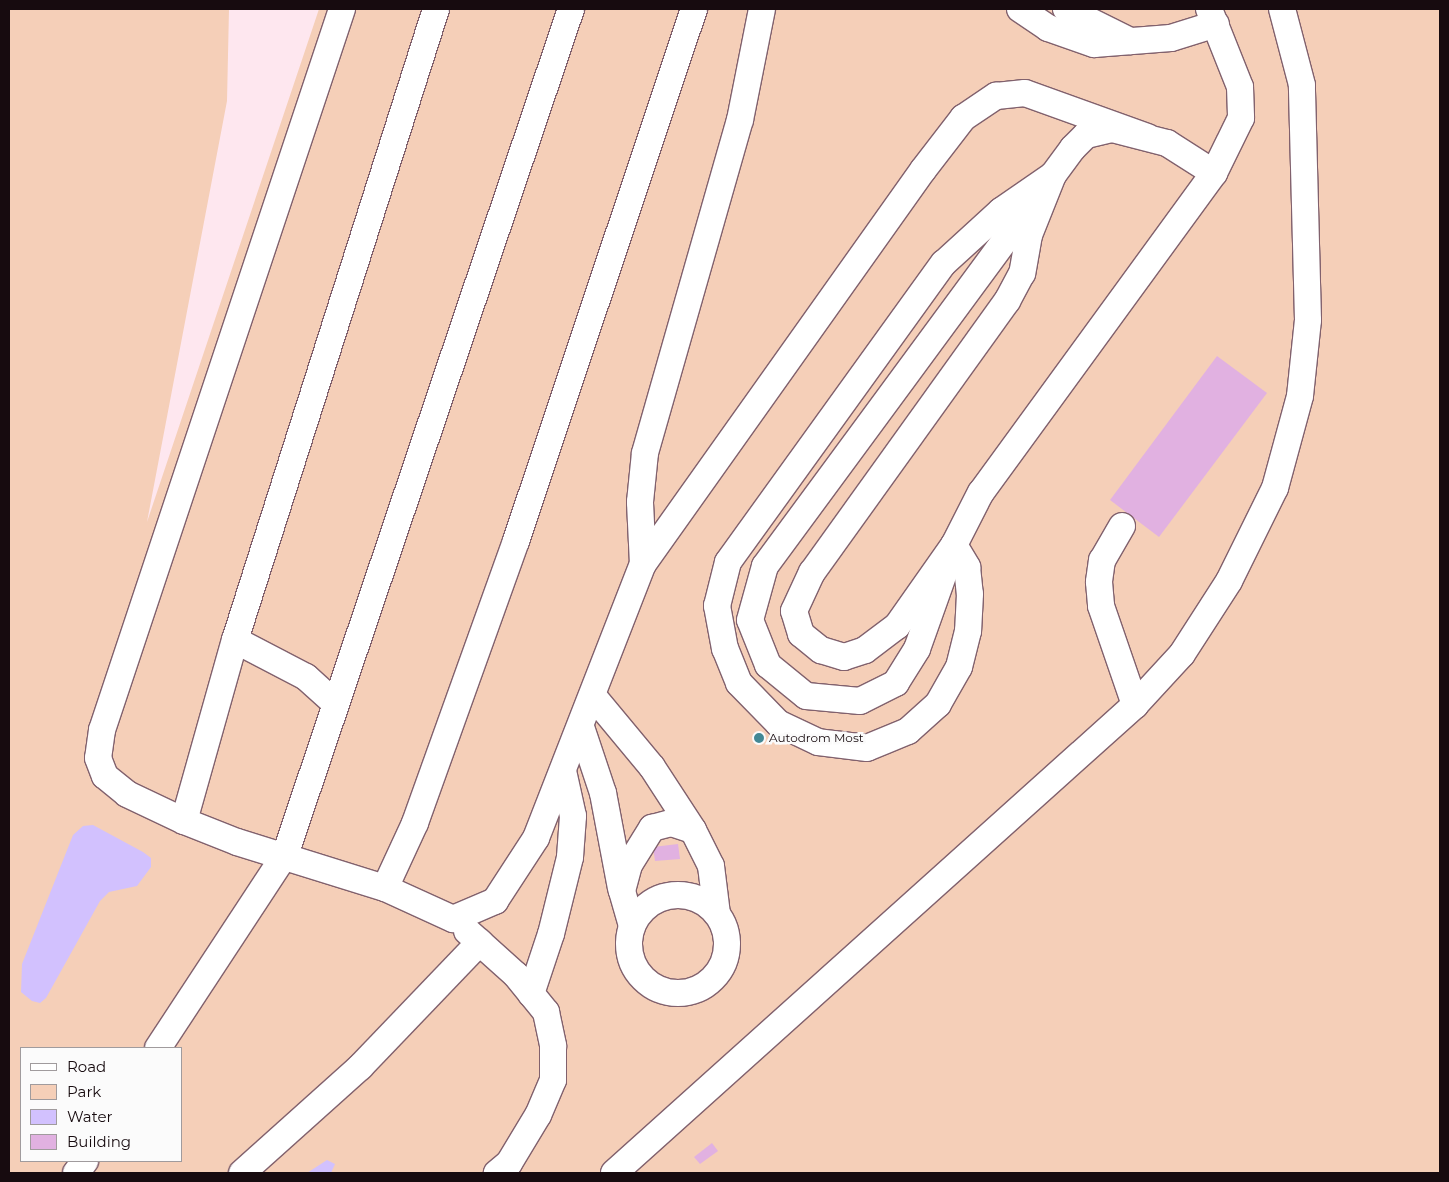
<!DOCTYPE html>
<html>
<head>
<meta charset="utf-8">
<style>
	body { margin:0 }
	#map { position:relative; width:1449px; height:1182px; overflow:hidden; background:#fee7ef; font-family:Montserrat,sans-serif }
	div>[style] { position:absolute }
	.green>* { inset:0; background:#f5cfb8 }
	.water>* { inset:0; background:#d2c1fe }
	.building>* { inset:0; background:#e1b1e1 }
	.roads { filter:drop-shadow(1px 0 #81616d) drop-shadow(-1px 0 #81616d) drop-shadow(0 1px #81616d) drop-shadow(0 -1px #81616d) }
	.minor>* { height:26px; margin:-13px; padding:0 13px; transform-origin:13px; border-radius:13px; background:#fff }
	.minor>.ring { margin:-13px; padding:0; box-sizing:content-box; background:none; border:26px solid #fff; border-radius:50% }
	.dots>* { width:14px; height:14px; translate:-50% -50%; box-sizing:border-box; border:2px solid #fbfbfb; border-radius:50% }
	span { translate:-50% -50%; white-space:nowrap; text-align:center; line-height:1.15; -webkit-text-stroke:5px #fbfbfb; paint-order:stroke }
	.poi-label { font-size:12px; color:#170b0f }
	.left { translate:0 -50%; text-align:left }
	.frame { position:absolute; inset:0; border:10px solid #170b0f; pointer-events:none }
	.legend { position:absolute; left:20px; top:1047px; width:162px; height:115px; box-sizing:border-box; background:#fbfbfb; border:1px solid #a09b9d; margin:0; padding:6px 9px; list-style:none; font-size:15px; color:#170b0f }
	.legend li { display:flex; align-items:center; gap:10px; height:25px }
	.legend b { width:25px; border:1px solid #a09b9d }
</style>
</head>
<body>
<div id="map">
	<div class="green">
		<div style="clip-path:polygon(evenodd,9px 9px,229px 9px,227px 101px,147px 522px,319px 9px,1440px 9px,1440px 1173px,9px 1173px,9px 9px,21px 1048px,181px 1048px,181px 1161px,21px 1161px,21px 1048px)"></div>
	</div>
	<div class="water">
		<div style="clip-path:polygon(93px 825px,143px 852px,151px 858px,151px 867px,137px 886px,109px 892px,100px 901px,46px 998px,40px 1003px,32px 1001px,21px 992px,22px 964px,73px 835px,83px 826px)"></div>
		<div style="clip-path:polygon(327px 1160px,335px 1164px,331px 1173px,307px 1173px)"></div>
	</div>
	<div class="building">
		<div style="clip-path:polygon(1217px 356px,1267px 393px,1159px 537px,1110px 500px)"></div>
		<div style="clip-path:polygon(678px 844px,680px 859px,655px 861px,653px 847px)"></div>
		<div style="clip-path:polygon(712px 1143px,718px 1151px,700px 1164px,694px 1157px)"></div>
	</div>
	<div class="roads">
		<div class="minor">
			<div style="left:342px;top:9px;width:760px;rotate:108.41deg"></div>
			<div style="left:102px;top:730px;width:28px;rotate:98deg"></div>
			<div style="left:98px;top:758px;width:19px;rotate:69deg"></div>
			<div style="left:105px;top:776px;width:28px;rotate:39deg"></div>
			<div style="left:127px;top:794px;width:63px;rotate:25.3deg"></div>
			<div style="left:184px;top:821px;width:57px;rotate:21.6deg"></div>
			<div style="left:237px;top:842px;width:155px;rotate:17.3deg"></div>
			<div style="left:385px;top:888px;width:75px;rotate:24.5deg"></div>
			<div style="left:453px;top:919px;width:46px;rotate:-23.2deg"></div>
			<div style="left:495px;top:901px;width:75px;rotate:-56.9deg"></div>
			<div style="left:536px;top:838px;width:294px;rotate:-68.7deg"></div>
			<div style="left:643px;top:564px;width:483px;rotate:-54.6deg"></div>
			<div style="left:923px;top:170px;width:66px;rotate:-52.4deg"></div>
			<div style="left:963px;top:118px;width:40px;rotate:-34deg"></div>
			<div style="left:996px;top:96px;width:29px;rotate:-6deg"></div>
			<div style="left:1025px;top:93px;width:130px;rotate:19.8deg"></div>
			<div style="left:1020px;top:9px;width:34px;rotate:34deg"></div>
			<div style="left:1048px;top:28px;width:49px;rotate:19.2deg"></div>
			<div style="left:1094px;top:44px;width:77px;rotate:-4.5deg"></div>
			<div style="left:1171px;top:38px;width:47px;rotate:-17.3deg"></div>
			<div style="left:1066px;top:9px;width:72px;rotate:26.6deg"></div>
			<div style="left:1209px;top:9px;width:84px;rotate:68.3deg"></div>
			<div style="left:1240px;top:87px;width:31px;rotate:88deg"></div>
			<div style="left:1241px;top:118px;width:61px;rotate:116.1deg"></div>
			<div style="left:1112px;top:129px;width:57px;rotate:14.3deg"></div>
			<div style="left:1167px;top:143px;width:56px;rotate:32.6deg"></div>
			<div style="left:1214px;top:173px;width:395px;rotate:126.1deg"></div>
			<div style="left:981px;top:492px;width:59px;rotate:117deg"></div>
			<div style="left:954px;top:545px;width:110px;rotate:109.6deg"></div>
			<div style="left:917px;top:649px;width:40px;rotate:122deg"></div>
			<div style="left:896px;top:683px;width:40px;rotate:153.4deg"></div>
			<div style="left:860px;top:701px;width:54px;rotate:-174.7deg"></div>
			<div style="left:806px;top:696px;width:49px;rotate:-140.8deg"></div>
			<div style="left:768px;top:665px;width:48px;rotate:-111.8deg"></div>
			<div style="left:750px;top:620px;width:56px;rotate:-74.5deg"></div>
			<div style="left:765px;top:566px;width:519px;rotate:-53.62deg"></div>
			<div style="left:1073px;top:148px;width:18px;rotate:-45deg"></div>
			<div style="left:1086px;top:135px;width:27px;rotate:-13deg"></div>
			<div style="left:1053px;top:175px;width:65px;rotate:111.8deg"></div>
			<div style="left:1029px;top:235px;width:39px;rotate:100deg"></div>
			<div style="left:1022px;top:273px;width:32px;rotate:118deg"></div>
			<div style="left:1007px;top:301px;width:334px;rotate:125.7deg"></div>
			<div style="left:812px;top:572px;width:43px;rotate:114.8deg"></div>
			<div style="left:794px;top:611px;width:24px;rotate:73deg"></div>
			<div style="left:801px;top:634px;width:26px;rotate:39deg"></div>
			<div style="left:821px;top:650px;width:24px;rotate:17deg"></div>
			<div style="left:844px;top:657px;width:22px;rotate:-18deg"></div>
			<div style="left:865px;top:650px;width:40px;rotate:-37deg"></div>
			<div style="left:897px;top:626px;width:99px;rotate:-54.9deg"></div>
			<div style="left:954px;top:545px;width:26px;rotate:59deg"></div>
			<div style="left:967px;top:567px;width:27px;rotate:84deg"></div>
			<div style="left:970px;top:594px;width:37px;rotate:93deg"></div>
			<div style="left:968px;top:631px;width:37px;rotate:104deg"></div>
			<div style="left:959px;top:667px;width:43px;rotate:119.6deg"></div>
			<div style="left:938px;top:704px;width:40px;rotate:138deg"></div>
			<div style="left:908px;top:731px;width:44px;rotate:157.5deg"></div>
			<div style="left:867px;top:748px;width:49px;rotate:-173deg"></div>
			<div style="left:818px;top:742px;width:44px;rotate:-154.6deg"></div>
			<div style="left:778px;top:723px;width:56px;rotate:-134.3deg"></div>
			<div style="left:739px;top:683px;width:37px;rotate:-112deg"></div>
			<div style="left:725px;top:649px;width:44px;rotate:-100.5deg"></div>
			<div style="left:717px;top:606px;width:45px;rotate:-76deg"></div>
			<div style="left:728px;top:562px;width:369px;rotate:-54.2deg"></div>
			<div style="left:944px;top:263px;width:77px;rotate:-42.4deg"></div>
			<div style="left:1001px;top:211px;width:63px;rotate:-34.7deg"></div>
			<div style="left:1122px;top:526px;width:39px;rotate:120deg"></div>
			<div style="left:1102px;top:560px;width:22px;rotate:98deg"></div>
			<div style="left:1099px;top:582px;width:24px;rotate:85deg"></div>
			<div style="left:1101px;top:606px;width:105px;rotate:71deg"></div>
			<div style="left:643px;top:564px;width:62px;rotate:-92.8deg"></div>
			<div style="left:640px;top:502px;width:49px;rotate:-84.2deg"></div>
			<div style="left:645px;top:453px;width:346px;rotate:-74.1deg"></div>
			<div style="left:740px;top:120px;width:113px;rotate:-78.8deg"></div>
			<div style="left:235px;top:640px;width:80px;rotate:27.5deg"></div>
			<div style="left:306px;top:677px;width:40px;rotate:42deg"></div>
			<div style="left:593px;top:696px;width:92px;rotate:50.3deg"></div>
			<div style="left:652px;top:767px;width:75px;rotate:56.9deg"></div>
			<div style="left:581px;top:727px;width:70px;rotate:71.6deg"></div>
			<div style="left:603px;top:793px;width:97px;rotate:79.3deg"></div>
			<div style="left:184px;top:821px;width:188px;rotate:-74.3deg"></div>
			<div style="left:235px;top:640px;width:662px;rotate:-72.33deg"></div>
			<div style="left:385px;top:888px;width:72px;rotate:-65.2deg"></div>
			<div style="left:415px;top:823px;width:300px;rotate:-70.3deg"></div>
			<div style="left:516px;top:541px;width:561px;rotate:-71.5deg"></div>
			<div class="ring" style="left:629px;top:895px;width:72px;height:72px"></div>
			<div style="left:632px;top:926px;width:36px;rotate:-106deg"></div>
			<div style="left:622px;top:891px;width:27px;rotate:-75deg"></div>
			<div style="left:629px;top:865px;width:44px;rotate:-58.1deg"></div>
			<div style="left:652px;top:828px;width:20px;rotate:-15deg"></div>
			<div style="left:671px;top:823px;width:23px;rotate:18deg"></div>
			<div style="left:693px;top:830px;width:40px;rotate:63.4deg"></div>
			<div style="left:711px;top:866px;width:48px;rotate:82.9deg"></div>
			<div style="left:467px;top:931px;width:66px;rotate:41.9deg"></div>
			<div style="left:516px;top:975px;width:48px;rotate:51deg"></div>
			<div style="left:546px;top:1012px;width:35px;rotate:78deg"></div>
			<div style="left:553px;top:1046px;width:34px;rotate:90deg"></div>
			<div style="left:553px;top:1080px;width:38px;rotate:113deg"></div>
			<div style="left:538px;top:1115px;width:56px;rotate:121.1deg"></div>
			<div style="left:509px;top:1163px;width:16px;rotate:140deg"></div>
			<div style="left:531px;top:994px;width:63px;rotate:-71.6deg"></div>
			<div style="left:551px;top:934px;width:79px;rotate:-76.1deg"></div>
			<div style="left:570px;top:857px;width:41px;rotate:-85.8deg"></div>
			<div style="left:573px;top:816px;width:46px;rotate:-102.5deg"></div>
			<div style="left:158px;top:1048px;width:231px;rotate:-56.7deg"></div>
			<div style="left:285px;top:855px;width:893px;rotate:-71.32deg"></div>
			<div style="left:76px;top:1173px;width:15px;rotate:-53deg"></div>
			<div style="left:242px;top:1173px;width:159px;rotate:-41.9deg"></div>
			<div style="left:360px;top:1067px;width:173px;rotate:-46.2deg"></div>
			<div style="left:614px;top:1173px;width:700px;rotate:-41.93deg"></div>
			<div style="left:1135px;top:705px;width:69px;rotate:-47.3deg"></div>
			<div style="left:1182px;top:654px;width:87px;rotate:-57.2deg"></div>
			<div style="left:1229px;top:581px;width:104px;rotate:-63.7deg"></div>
			<div style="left:1275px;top:488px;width:95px;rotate:-74.8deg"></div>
			<div style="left:1300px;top:396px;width:76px;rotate:-84deg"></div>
			<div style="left:1308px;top:320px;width:235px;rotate:-91.5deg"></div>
			<div style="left:1302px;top:85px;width:79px;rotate:-104.7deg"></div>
		</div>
	</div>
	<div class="dots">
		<div style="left:759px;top:738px;background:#438895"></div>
	</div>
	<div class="poi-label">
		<span class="left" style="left:769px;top:738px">Autodrom Most</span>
	</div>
	<div class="frame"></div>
	<ul class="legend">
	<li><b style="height:6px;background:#fff"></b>Road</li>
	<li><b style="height:14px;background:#f5cfb8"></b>Park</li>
	<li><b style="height:14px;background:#d2c1fe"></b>Water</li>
	<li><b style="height:14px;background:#e1b1e1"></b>Building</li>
	</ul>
</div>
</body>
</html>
